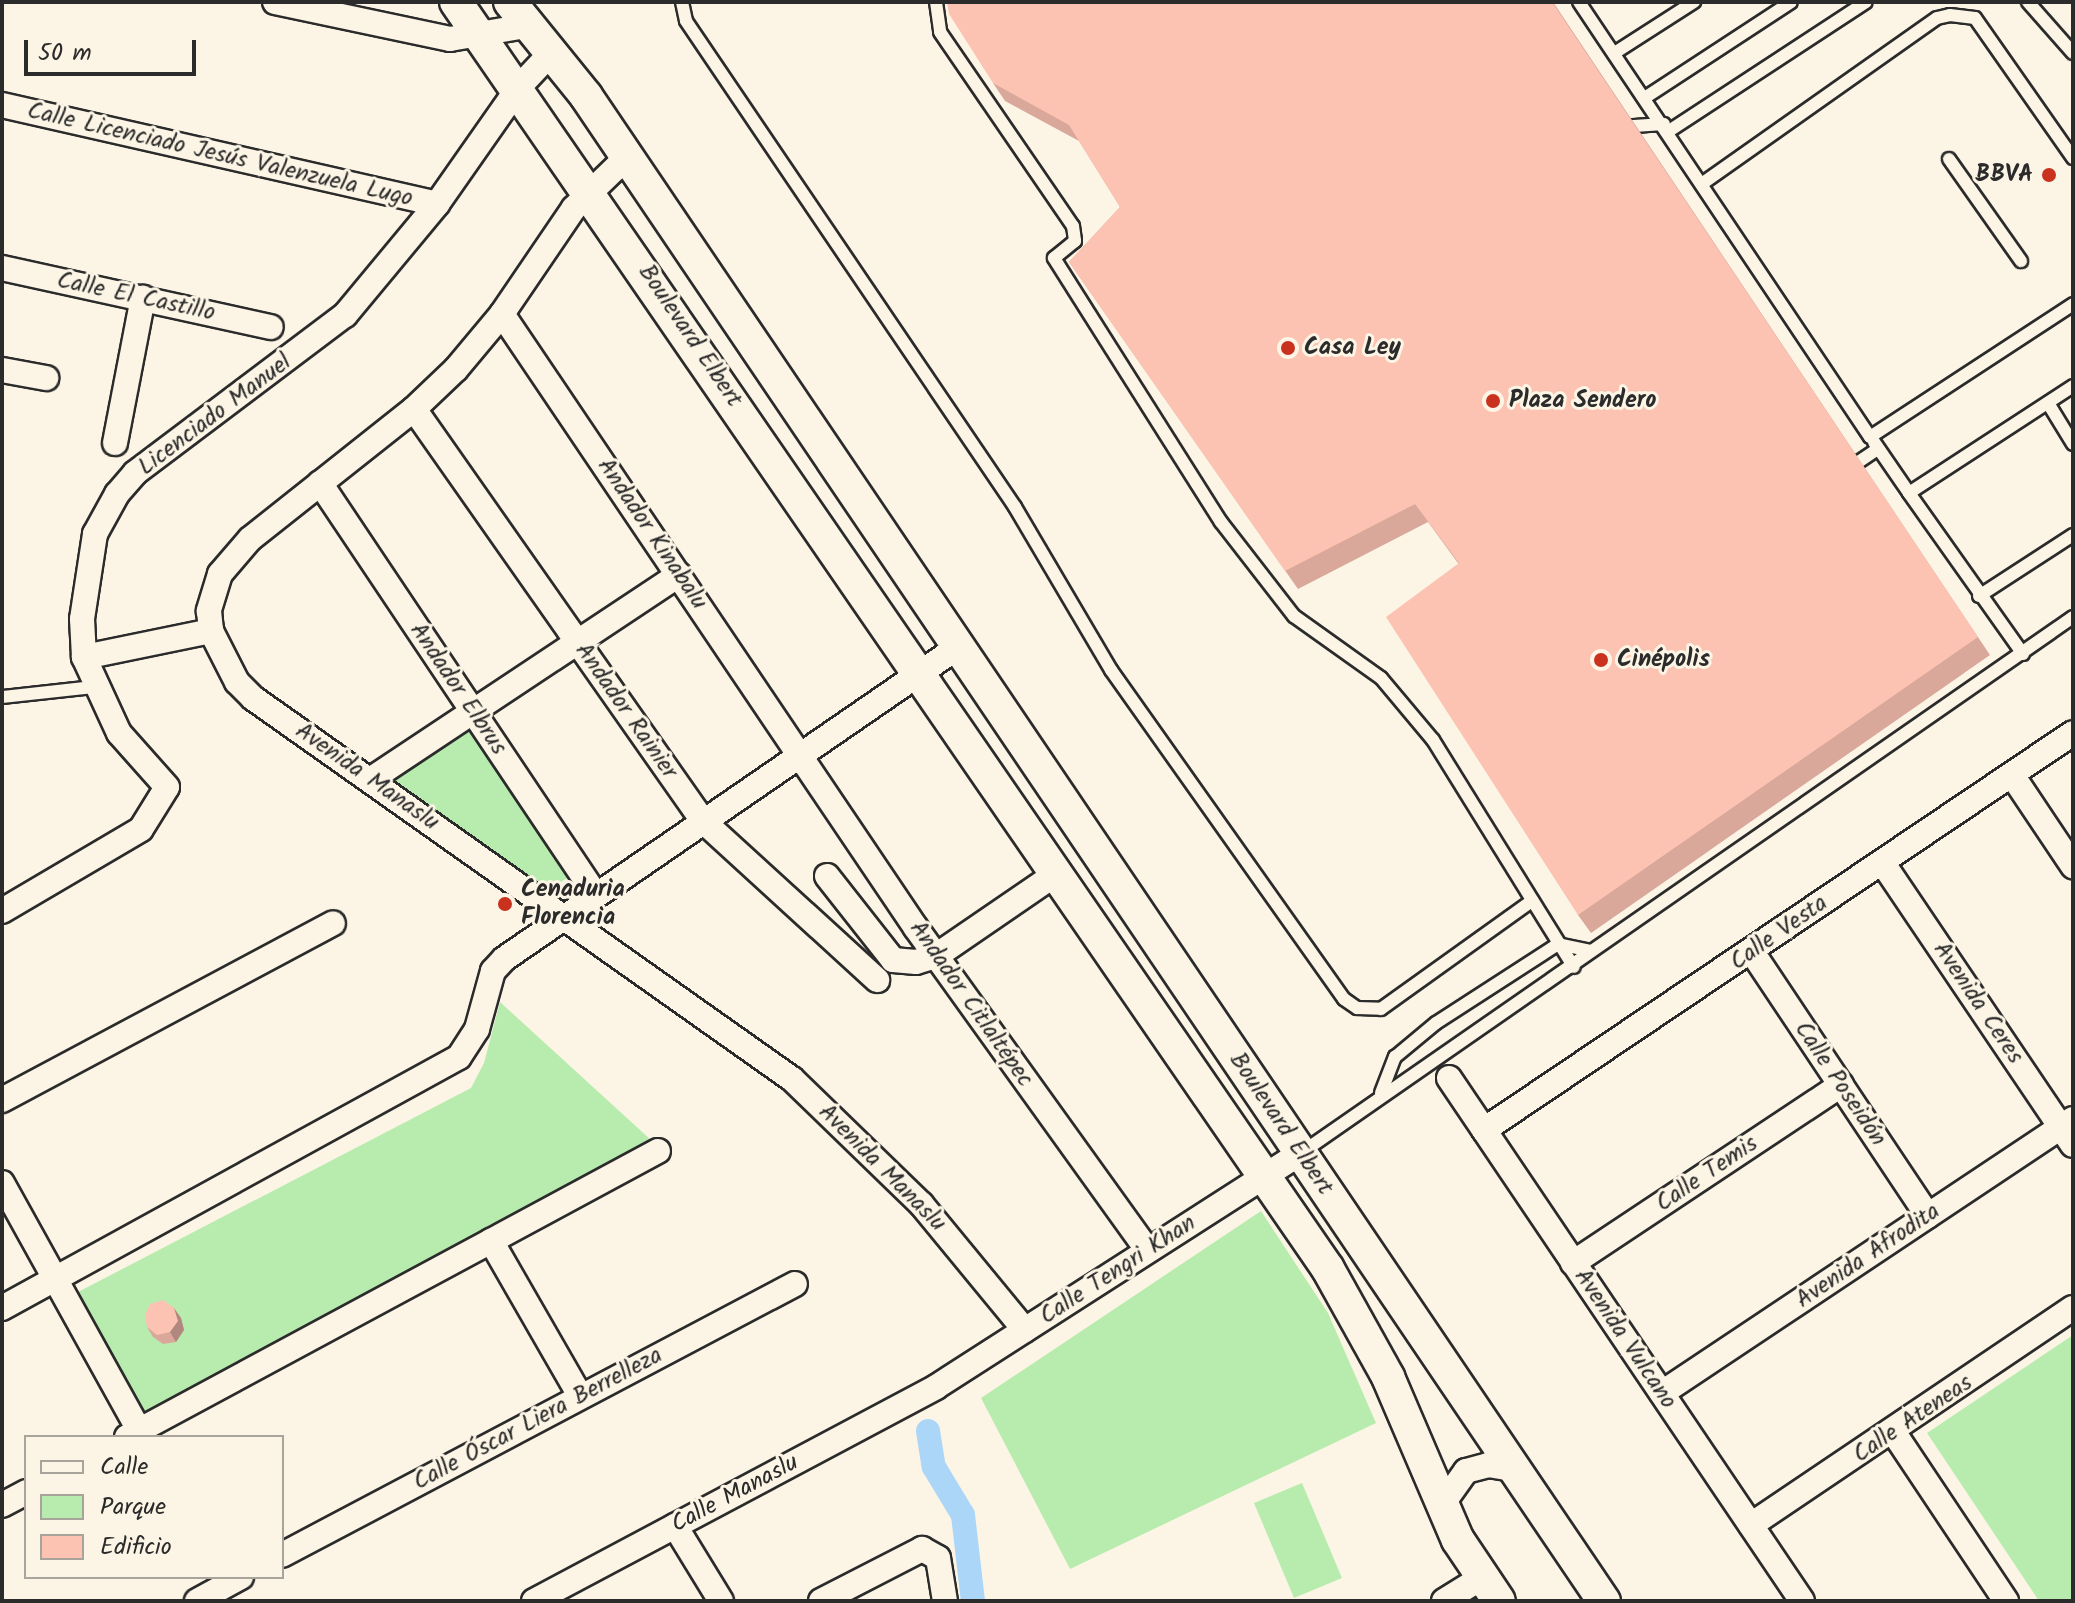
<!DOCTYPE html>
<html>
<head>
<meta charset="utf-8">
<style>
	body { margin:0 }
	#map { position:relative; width:2075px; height:1603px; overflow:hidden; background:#fcf5e5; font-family:Kalam,sans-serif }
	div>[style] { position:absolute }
	.green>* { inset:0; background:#b8ecae }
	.canal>* { height:24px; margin:-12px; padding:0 12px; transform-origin:12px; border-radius:12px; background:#abd6f7 }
	.roads { filter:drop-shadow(2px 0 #2b2b2b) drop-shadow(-2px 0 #2b2b2b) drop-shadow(0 2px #2b2b2b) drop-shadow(0 -2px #2b2b2b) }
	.lane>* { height:12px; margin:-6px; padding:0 6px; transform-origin:6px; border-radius:6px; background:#fcf5e5 }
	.street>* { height:24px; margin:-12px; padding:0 12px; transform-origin:12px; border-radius:12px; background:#fcf5e5 }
	.secondary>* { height:32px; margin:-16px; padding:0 16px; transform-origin:16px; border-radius:16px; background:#fcf5e5 }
	.wall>* { inset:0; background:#d9a89a }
	.shaded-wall>* { inset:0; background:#b0887d }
	.building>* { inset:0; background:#fcc3b3 }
	.dots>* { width:22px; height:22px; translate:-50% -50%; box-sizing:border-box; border:4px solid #fcf5e5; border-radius:50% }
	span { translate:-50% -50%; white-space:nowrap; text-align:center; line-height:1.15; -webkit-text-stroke:6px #fcf5e5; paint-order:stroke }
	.street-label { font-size:24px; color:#2b2b2b }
	.poi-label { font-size:24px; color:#2b2b2b; font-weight:700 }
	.right { translate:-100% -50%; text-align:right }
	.left { translate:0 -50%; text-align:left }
	.frame { position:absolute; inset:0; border:4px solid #2b2b2b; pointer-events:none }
	.legend { position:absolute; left:24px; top:1435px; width:260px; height:144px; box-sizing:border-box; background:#fcf5e5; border:2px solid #a8a49b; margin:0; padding:10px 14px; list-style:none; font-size:24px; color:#2b2b2b }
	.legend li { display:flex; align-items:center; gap:16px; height:40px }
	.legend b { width:40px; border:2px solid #a8a49b }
	.scale { position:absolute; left:24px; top:40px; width:172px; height:36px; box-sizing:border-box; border:4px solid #2b2b2b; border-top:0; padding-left:10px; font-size:24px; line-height:28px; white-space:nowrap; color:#2b2b2b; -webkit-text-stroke:6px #fcf5e5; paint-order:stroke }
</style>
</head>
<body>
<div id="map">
	<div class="green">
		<div style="clip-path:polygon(462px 719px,569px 877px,546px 891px,380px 772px)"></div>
		<div style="clip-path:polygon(500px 1002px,651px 1140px,144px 1413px,78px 1292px,471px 1088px,484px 1063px)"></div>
		<div style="clip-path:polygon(1261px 1211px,1328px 1313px,1376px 1423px,1070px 1569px,981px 1398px)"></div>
		<div style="clip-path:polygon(2073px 1335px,2073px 1601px,2039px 1601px,1927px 1433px)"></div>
		<div style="clip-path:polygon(1302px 1483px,1342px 1578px,1294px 1598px,1254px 1503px)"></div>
	</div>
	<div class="canal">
		<div style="left:928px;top:1431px;width:36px;rotate:81deg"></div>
		<div style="left:934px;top:1467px;width:56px;rotate:58.9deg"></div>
		<div style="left:963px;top:1515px;width:87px;rotate:83.4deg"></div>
	</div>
	<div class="roads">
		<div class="lane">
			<div style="left:682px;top:2px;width:19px;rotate:78deg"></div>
			<div style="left:686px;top:21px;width:587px;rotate:55.9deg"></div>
			<div style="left:1015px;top:507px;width:189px;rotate:59.5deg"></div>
			<div style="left:1111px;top:670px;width:403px;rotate:54.7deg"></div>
			<div style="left:1344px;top:999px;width:16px;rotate:35deg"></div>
			<div style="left:1357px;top:1008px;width:24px;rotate:2deg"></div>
			<div style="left:1381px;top:1009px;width:186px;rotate:-35.6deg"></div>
			<div style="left:936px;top:2px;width:30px;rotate:82deg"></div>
			<div style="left:940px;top:32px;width:235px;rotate:55.6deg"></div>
			<div style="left:1073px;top:226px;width:15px;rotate:82deg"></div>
			<div style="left:1075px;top:241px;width:27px;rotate:141deg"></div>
			<div style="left:1054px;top:258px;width:312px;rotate:57.7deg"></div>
			<div style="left:1221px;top:522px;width:119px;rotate:52.2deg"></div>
			<div style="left:1294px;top:616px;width:107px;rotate:35.5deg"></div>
			<div style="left:1381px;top:678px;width:81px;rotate:50deg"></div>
			<div style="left:1433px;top:740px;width:267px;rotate:58.2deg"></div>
			<div style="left:1579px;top:2px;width:523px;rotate:56.22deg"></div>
			<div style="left:1870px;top:437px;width:243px;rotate:-33.2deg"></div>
			<div style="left:2028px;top:2px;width:68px;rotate:48.6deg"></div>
			<div style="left:1616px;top:52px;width:93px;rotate:-32.7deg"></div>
			<div style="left:1646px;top:97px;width:173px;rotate:-33.2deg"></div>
			<div style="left:1619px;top:127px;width:45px;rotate:-3.8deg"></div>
			<div style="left:1669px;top:131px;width:235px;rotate:-33.2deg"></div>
			<div style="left:1949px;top:159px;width:125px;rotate:54.8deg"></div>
			<div style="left:1703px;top:183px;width:286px;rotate:-35.2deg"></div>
			<div style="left:1937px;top:18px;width:13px;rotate:-13deg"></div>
			<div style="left:1950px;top:15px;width:25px;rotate:7deg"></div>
			<div style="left:1975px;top:18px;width:171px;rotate:55deg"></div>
			<div style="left:2048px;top:403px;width:48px;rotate:58.6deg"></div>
			<div style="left:1874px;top:442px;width:62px;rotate:55.5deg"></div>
			<div style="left:1848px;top:469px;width:36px;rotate:-34deg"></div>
			<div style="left:1979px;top:596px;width:112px;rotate:-33deg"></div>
			<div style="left:2023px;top:654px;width:197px;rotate:-125.3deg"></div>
			<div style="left:1909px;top:493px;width:196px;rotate:-33.1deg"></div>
			<div style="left:2px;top:697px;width:93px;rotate:-6.2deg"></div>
			<div style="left:1381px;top:1093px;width:39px;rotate:-69deg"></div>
			<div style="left:1395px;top:1057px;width:53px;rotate:-39.7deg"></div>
			<div style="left:1436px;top:1023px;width:145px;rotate:-32.9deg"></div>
			<div style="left:1558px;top:944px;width:33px;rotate:12deg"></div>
			<div style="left:1301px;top:1153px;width:940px;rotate:-34.77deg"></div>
		</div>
		<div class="street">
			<div style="left:275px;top:2px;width:179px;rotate:11.9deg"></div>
			<div style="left:450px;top:39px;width:77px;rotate:-9.7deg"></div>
			<div style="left:2px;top:105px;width:446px;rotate:12.8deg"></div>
			<div style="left:627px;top:157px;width:74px;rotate:136.1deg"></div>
			<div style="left:574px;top:208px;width:128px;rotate:124.2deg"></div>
			<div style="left:502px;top:314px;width:72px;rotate:129.9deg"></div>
			<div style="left:456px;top:369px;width:58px;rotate:136.4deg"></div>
			<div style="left:414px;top:409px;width:209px;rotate:141.6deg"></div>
			<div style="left:250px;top:539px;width:46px;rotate:130.6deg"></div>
			<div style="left:220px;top:574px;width:39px;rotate:107deg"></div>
			<div style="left:209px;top:611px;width:20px;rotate:84deg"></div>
			<div style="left:211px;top:631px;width:57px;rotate:63deg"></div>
			<div style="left:237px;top:682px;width:23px;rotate:45deg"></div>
			<div style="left:253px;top:698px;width:660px;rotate:35.26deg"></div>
			<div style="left:792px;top:1079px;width:180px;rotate:44.1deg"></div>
			<div style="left:921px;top:1204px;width:163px;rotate:50.5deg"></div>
			<div style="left:2px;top:268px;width:275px;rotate:12.4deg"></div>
			<div style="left:502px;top:314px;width:741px;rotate:56.01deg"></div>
			<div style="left:916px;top:928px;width:396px;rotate:54.3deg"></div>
			<div style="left:2px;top:370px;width:45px;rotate:10.3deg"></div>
			<div style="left:414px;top:409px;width:503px;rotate:54.95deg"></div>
			<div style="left:703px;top:821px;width:236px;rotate:42.4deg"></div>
			<div style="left:115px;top:443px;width:148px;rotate:-79.1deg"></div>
			<div style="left:320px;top:483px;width:496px;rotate:56.2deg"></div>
			<div style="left:84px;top:657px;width:130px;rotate:-11.6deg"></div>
			<div style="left:2012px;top:775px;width:110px;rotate:56.2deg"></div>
			<div style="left:370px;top:780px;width:371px;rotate:-33.6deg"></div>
			<div style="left:1882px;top:862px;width:341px;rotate:56deg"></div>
			<div style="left:827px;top:876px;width:107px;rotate:51.8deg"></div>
			<div style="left:893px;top:960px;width:23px;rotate:5deg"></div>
			<div style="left:916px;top:962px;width:21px;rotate:-17deg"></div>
			<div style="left:936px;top:956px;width:147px;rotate:-34.4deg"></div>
			<div style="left:2px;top:911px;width:161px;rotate:-30.5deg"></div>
			<div style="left:141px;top:829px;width:49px;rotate:-58.2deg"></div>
			<div style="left:167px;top:787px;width:72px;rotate:-131.6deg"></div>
			<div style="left:119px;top:733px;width:84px;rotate:-114.7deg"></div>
			<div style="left:84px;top:657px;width:38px;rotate:-93deg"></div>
			<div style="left:82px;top:619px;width:86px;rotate:-81.3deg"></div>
			<div style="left:95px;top:534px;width:46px;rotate:-61.2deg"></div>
			<div style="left:117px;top:494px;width:28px;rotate:-49deg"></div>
			<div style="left:135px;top:473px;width:263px;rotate:-37deg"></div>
			<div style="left:345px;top:315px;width:144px;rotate:-50.3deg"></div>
			<div style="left:437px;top:204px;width:143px;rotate:-55deg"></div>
			<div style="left:519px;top:87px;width:47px;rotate:-46.7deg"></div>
			<div style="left:1752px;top:952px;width:317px;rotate:56.3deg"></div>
			<div style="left:1449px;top:1078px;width:631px;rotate:55.98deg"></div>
			<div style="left:2px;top:1100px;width:375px;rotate:-28.1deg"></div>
			<div style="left:1484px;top:1130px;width:710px;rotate:-33.98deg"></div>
			<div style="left:2px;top:1183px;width:291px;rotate:61deg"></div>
			<div style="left:491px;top:1241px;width:179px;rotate:60.1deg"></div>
			<div style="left:1573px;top:1263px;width:322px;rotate:-33.6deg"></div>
			<div style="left:2px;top:1308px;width:521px;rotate:-28.78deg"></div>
			<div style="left:459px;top:1057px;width:33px;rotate:-57deg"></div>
			<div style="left:477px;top:1029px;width:60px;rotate:-74.6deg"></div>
			<div style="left:493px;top:971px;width:16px;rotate:-47deg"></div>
			<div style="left:504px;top:959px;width:551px;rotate:-34.5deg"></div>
			<div style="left:1662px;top:1393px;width:494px;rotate:-33.7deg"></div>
			<div style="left:1894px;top:1433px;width:202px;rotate:56.3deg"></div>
			<div style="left:127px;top:1437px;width:603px;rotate:-28.31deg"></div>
			<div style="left:2px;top:1505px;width:27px;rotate:-28deg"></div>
			<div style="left:1441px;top:1506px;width:43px;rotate:-54.5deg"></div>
			<div style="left:1466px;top:1471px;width:23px;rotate:-15deg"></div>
			<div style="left:1488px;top:1465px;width:26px;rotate:9deg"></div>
			<div style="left:1751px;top:1525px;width:388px;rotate:-34deg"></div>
			<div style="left:675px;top:1526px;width:88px;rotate:58.5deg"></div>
			<div style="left:282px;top:1555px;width:580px;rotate:-27.85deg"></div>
			<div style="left:197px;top:1601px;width:50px;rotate:-28.6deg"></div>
			<div style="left:534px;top:1601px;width:455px;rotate:-28deg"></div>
			<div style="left:936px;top:1387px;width:434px;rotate:-32.7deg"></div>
			<div style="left:821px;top:1601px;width:114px;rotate:-27.2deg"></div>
			<div style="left:922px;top:1549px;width:18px;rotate:29deg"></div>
			<div style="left:938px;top:1558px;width:44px;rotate:80.8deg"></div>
			<div style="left:1444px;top:1601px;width:44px;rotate:-31.9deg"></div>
		</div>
		<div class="secondary">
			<div style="left:456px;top:2px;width:1538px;rotate:55.46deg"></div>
			<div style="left:1328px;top:1269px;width:124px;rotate:60.9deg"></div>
			<div style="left:1388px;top:1377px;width:177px;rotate:66.8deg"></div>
			<div style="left:1458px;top:1540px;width:73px;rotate:56.1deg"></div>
			<div style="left:510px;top:2px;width:121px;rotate:51deg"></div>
			<div style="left:586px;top:96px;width:1817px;rotate:55.93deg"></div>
		</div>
	</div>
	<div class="wall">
		<div style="clip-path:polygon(1553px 2px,1990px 655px,1591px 933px,1578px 915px,1458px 563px,1428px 522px,1298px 589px,1069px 262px,1120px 207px,1079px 141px,1005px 101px,993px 83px)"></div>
		<div style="clip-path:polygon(181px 1318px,184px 1330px,176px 1342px,163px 1344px,153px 1337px,147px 1327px)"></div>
	</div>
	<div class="shaded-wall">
		<div style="clip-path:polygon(174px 1308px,181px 1318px,184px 1330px,176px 1342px,170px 1332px)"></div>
	</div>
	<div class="building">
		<div style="clip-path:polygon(947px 2px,1552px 2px,1978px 637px,1578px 915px,1386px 617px,1459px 563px,1415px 504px,1285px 571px,1069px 262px,1120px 207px,1069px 125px,993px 83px,949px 14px)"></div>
		<div style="clip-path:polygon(163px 1300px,174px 1308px,178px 1321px,170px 1332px,157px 1335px,147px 1327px,145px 1315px,150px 1304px)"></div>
	</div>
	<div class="dots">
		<div style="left:2049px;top:175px;background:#c8321e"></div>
		<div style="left:1288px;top:348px;background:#c8321e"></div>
		<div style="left:1493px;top:401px;background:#c8321e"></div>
		<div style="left:1601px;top:660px;background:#c8321e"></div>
		<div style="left:505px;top:904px;background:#c8321e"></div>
	</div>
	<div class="street-label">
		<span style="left:220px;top:155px;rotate:13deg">Calle Licenciado Jesús Valenzuela Lugo</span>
		<span style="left:136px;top:297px;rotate:12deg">Calle El Castillo</span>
		<span style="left:690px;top:336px;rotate:56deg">Boulevard Elbert</span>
		<span style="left:215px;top:415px;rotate:-37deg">Licenciado Manuel</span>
		<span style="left:652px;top:534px;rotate:56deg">Andador Kinabalu</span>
		<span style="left:458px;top:689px;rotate:56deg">Andador Elbrus</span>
		<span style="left:626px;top:711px;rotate:55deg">Andador Rainier</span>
		<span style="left:367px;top:777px;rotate:35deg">Avenida Manaslu</span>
		<span style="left:1779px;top:933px;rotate:-35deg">Calle Vesta</span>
		<span style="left:1978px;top:1003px;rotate:56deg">Avenida Ceres</span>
		<span style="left:971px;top:1004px;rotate:55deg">Andador Citlaltépec</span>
		<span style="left:1840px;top:1084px;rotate:56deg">Calle Poseidón</span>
		<span style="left:1281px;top:1124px;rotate:56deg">Boulevard Elbert</span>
		<span style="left:882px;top:1168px;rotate:45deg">Avenida Manaslu</span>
		<span style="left:1707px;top:1174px;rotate:-34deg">Calle Temis</span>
		<span style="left:1868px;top:1256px;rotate:-34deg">Avenida Afrodita</span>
		<span style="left:1118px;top:1270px;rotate:-33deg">Calle Tengri Khan</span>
		<span style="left:1625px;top:1339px;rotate:56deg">Avenida Vulcano</span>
		<span style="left:538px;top:1419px;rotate:-28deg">Calle Óscar Liera Berrelleza</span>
		<span style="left:1913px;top:1419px;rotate:-34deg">Calle Ateneas</span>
		<span style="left:735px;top:1494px;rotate:-28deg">Calle Manaslu</span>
	</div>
	<div class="poi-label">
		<span class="right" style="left:2033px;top:175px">BBVA</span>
		<span class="left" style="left:1304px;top:348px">Casa Ley</span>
		<span class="left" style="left:1509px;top:401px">Plaza Sendero</span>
		<span class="left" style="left:1617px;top:660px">Cinépolis</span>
		<span class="left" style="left:521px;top:904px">Cenaduria<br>Florencia</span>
	</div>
	<div class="frame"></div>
	<ul class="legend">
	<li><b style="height:10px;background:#fcf5e5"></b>Calle</li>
	<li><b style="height:22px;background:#b8ecae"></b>Parque</li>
	<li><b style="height:22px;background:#fcc3b3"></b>Edificio</li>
	</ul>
	<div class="scale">50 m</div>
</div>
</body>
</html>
